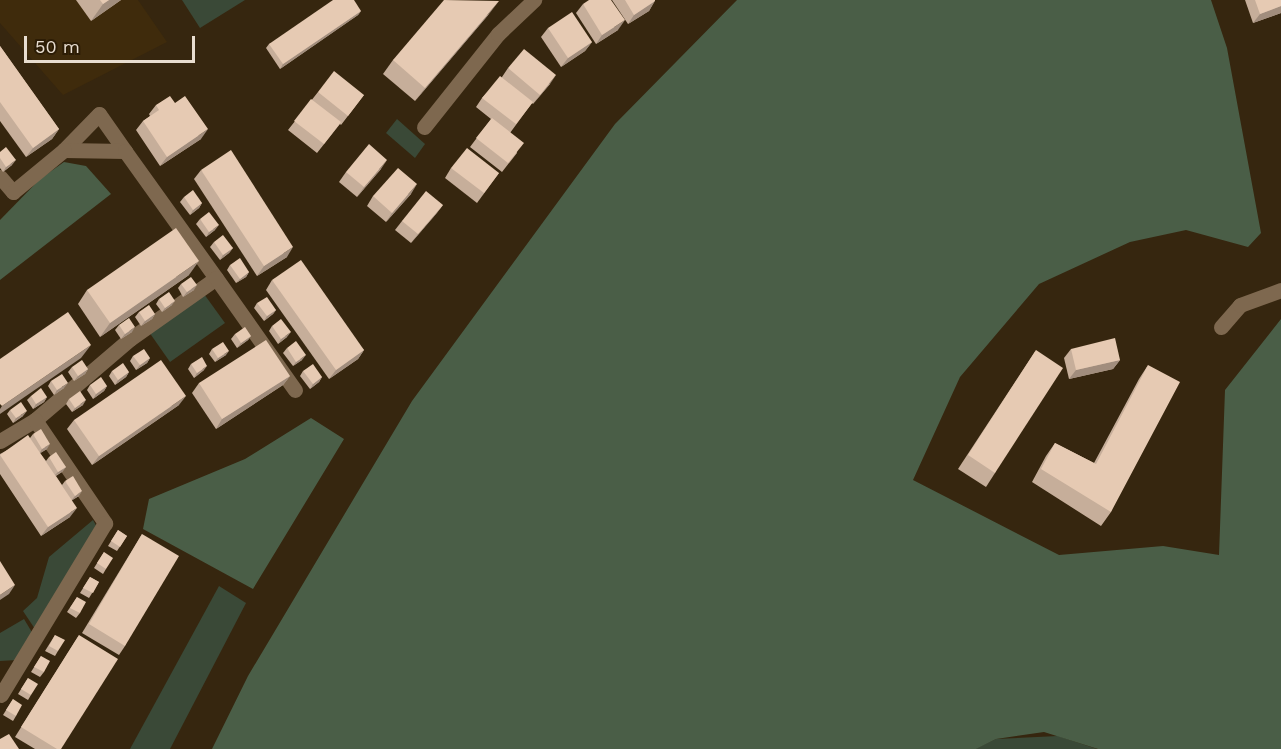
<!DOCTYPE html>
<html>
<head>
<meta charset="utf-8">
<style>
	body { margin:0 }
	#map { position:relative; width:1281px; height:749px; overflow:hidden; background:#36260f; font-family:"Work Sans",sans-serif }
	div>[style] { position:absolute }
	.built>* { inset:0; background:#3f2b0c }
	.green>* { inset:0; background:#3a4937 }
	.forest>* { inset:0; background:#4a5e47 }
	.minor>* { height:15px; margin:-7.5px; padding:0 7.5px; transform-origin:7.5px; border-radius:7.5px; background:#7e684f }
	.wall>* { inset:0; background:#c6ae9a }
	.shaded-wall>* { inset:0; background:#a18d7d }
	.building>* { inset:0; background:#e6cab3 }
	span { translate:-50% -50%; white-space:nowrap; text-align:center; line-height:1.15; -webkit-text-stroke:6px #2c1c05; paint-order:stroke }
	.scale { position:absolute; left:24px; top:36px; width:171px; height:27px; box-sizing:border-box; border:3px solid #e8ddd0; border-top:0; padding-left:8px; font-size:18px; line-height:21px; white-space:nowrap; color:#e8ddd0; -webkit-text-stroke:4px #2c1c05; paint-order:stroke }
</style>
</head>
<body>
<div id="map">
	<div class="built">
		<div style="clip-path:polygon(0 0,138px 0,167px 42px,63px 95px,0 23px)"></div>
	</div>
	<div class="green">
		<div style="clip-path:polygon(182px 0,245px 0,200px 28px)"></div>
		<div style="clip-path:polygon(397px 119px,425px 144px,415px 158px,386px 133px)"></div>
		<div style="clip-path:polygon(204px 294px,225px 323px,170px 362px,149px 332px)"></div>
		<div style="clip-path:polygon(93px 520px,97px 527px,35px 629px,23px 611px,37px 598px,49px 557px)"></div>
		<div style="clip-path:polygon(219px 586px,246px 603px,170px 749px,130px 749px)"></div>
		<div style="clip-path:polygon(24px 619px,33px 634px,17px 660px,0 661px,0 633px)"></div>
		<div style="clip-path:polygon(1058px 736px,1097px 749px,975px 749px,996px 739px)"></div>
	</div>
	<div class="forest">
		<div style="clip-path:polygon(737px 0,1211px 0,1227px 48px,1261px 233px,1248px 247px,1186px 230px,1130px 242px,1039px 284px,960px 377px,913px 480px,1059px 555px,1163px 546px,1219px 555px,1225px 390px,1281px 319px,1281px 749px,1098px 749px,1044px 732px,996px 739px,976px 749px,212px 749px,248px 676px,412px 401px,615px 124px)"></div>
		<div style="clip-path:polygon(64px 162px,86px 166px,111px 194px,0 280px,0 220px,40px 179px)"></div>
		<div style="clip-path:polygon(311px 418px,344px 439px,253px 589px,143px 529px,149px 499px,245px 459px)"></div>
	</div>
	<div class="minor">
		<div style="left:424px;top:127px;width:119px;rotate:-51.5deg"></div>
		<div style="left:498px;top:34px;width:50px;rotate:-43.4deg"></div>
		<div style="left:125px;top:151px;width:45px;rotate:-125.1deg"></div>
		<div style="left:99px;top:114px;width:50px;rotate:134.2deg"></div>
		<div style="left:64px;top:150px;width:61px;rotate:0.9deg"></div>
		<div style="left:125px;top:151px;width:156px;rotate:54.4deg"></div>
		<div style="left:0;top:177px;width:20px;rotate:49deg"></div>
		<div style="left:13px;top:192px;width:66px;rotate:-39.5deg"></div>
		<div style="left:1221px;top:327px;width:29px;rotate:-49deg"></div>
		<div style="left:1240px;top:305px;width:44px;rotate:-20.1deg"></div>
		<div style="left:35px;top:420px;width:125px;rotate:-40.5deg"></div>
		<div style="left:130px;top:339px;width:105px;rotate:-35.3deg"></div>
		<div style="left:216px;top:278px;width:137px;rotate:54.8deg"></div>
		<div style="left:0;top:441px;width:41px;rotate:-31deg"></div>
		<div style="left:35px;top:420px;width:125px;rotate:55.8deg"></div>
		<div style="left:105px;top:523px;width:201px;rotate:121.2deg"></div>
	</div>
	<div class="wall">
		<div style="clip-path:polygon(76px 0,121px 0,91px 21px)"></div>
		<div style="clip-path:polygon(612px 0,655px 0,649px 11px,628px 24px)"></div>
		<div style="clip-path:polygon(1245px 0,1281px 0,1281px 13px,1253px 23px)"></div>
		<div style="clip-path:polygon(583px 4px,618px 30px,596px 44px,576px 13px)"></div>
		<div style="clip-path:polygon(361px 11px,358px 15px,280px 69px,266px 48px,269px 44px)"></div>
		<div style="clip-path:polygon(489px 14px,415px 101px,383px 74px,393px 60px)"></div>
		<div style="clip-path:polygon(548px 28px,592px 42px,585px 51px,561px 67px,541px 37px)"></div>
		<div style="clip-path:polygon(0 46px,59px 129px,52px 139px,26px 157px,0 121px)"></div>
		<div style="clip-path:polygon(508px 68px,550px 84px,533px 104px,532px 103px,510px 133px,517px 153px,502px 172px,470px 147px,491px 119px,476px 107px,482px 98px,502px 77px)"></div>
		<div style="clip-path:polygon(318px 92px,364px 95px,341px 125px,340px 124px,317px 153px,288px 130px)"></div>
		<div style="clip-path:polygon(175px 103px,201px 139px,160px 166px,136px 130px,143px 121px,150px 116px,149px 114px,156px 105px)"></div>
		<div style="clip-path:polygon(0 152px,12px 165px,3px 172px,0 168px)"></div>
		<div style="clip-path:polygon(451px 168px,499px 173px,477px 203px,445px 178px)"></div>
		<div style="clip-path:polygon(381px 169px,357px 197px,339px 182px,346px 172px)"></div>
		<div style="clip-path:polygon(201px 170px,287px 257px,257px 276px,194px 179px)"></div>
		<div style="clip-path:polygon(411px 194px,386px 222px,367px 206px,373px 196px)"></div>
		<div style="clip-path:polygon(184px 197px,202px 203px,199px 208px,190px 215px,180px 202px)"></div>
		<div style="clip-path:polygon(443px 205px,436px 214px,411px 243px,395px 230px,402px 221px)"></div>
		<div style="clip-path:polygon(200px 219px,215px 230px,206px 237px,196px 224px)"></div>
		<div style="clip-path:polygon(214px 242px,233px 248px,229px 253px,220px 260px,210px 247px)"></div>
		<div style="clip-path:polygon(230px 265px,249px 272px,246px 277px,236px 283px,227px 270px)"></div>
		<div style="clip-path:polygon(189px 275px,100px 337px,78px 304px,87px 290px)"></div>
		<div style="clip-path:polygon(272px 280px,364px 350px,358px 359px,329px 379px,266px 290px)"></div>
		<div style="clip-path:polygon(181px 284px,194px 290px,183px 297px,178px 288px)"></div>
		<div style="clip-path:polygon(159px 299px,172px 305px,162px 312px,156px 304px)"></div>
		<div style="clip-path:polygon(257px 303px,276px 310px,273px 314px,264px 321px,254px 308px)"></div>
		<div style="clip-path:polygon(139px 312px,155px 314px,152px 319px,141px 326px,135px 317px)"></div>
		<div style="clip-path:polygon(119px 325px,132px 332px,121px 339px,115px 330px)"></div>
		<div style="clip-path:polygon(272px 326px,287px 337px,278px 344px,269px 331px)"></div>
		<div style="clip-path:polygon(235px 334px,251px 336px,248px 340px,237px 348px,231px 339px)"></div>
		<div style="clip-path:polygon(287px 348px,302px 360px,293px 366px,283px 353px)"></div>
		<div style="clip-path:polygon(212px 349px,226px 355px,215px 362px,209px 354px)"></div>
		<div style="clip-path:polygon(1071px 349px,1120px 360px,1113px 369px,1069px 379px,1064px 358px)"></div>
		<div style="clip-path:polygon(1036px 350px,995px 473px,986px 487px,958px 469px)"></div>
		<div style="clip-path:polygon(133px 356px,150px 358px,147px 363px,136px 370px,130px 361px)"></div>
		<div style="clip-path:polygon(191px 364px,204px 370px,194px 378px,188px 369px)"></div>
		<div style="clip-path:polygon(1148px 365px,1111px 512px,1101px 526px,1032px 482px,1046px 456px,1055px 443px,1094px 463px,1139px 379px)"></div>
		<div style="clip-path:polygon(72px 367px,88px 369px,85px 374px,74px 381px,68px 372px)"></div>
		<div style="clip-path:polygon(112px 371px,129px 372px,126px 377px,115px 385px,109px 376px)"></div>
		<div style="clip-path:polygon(303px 371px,322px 377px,319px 382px,310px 389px,300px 376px)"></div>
		<div style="clip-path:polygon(290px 376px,283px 385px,216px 429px,192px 393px,199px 383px)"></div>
		<div style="clip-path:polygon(51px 381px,64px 388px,54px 395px,48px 386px)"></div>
		<div style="clip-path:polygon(90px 385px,107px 386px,104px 391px,93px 399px,87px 390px)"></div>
		<div style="clip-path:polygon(31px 396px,47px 397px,44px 402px,33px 409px,27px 400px)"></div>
		<div style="clip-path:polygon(69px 399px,83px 405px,72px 412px,66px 404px)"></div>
		<div style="clip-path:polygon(179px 405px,92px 465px,67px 429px,74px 420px)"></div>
		<div style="clip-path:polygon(10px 410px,23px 416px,13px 423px,7px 414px)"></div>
		<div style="clip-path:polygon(33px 434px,47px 449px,40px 453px,46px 461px,49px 457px,66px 467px,62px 472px,56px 476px,62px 485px,65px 481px,79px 496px,72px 500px,70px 517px,41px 536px,0 474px,0 454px,30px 438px)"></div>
		<div style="clip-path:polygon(118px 530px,127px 536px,117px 551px,108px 546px)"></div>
		<div style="clip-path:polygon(142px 534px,125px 646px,119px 655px,82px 633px)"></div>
		<div style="clip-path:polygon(104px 552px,106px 569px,103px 574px,94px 568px)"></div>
		<div style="clip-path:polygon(90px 577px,99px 582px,89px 598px,80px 593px)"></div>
		<div style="clip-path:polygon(77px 597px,80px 613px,76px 618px,67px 612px)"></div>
		<div style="clip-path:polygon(55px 635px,58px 651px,55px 656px,45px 651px)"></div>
		<div style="clip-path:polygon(79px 635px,61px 749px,35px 749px,15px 737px)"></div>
		<div style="clip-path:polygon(41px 656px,44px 672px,40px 677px,31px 672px)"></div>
		<div style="clip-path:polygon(28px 678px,31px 695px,28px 700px,18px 694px)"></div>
		<div style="clip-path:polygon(13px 699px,16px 716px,13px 721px,3px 715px)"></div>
	</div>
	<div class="shaded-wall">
		<div style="clip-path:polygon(109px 0,121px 0,91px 21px,103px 4px)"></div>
		<div style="clip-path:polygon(499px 1px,489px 14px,415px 101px,425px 88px)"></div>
		<div style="clip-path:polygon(655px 1px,649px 11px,628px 24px,634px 15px)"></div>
		<div style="clip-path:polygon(1281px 6px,1281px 13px,1253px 23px,1260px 14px)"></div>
		<div style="clip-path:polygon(361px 11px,358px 15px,280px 69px,283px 64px)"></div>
		<div style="clip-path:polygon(625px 20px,618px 30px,596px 44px,602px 35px)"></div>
		<div style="clip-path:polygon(592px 42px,585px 51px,561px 67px,568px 58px)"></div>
		<div style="clip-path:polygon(556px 75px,550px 84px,533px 104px,540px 95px)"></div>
		<div style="clip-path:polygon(59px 129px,52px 139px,26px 157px,33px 148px)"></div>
		<div style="clip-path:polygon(208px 129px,201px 139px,160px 166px,167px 157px)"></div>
		<div style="clip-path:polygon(16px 160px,12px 165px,3px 172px,6px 167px)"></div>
		<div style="clip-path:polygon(387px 160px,381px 169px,357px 197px,364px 187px)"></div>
		<div style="clip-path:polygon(417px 184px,411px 194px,386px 222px,392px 213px)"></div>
		<div style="clip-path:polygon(202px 203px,199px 208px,190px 215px,193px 210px)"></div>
		<div style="clip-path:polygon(443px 205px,436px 214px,411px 243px,418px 234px)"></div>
		<div style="clip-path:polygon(219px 225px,215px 230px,206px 237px,209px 232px)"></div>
		<div style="clip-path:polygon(293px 247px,287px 257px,257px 276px,264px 266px)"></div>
		<div style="clip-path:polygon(233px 248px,229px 253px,220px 260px,223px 255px)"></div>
		<div style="clip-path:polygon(199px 261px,189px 275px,100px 337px,110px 323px)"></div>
		<div style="clip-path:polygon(249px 272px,246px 277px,236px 283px,240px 279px)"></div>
		<div style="clip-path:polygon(197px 285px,194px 290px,183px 297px,187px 292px)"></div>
		<div style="clip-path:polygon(175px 301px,172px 305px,162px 312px,165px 308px)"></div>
		<div style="clip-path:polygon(276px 310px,273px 314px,264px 321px,267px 316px)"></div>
		<div style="clip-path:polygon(155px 314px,152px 319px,141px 326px,145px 321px)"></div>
		<div style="clip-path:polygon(135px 327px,132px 332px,121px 339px,125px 334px)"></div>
		<div style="clip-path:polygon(291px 332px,287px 337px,278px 344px,281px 339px)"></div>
		<div style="clip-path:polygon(251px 336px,248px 340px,237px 348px,241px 343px)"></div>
		<div style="clip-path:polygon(91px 345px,81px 358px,0 414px,0 409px,2px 406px)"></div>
		<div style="clip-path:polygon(364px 350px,358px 359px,329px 379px,336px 370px)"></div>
		<div style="clip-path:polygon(229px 351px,226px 355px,215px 362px,218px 358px)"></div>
		<div style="clip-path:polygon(306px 355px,302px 360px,293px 366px,296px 362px)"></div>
		<div style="clip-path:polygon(150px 358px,147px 363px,136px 370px,140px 365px)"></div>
		<div style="clip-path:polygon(1120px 360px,1113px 369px,1069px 379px,1076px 370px)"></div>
		<div style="clip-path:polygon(207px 366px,204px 370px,194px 378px,197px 373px)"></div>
		<div style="clip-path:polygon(88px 369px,85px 374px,74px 381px,78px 376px)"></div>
		<div style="clip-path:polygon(129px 372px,126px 377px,115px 385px,118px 380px)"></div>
		<div style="clip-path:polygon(290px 376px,283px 385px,216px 429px,222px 419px)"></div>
		<div style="clip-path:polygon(322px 377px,319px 382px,310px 389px,313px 384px)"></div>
		<div style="clip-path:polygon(68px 383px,64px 388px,54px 395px,57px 390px)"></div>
		<div style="clip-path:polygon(107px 386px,104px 391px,93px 399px,96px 394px)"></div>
		<div style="clip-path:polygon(186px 396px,179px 405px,92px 465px,99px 456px)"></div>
		<div style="clip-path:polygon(47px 397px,44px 402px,33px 409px,36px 404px)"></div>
		<div style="clip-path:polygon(86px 400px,83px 405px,72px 412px,75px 408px)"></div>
		<div style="clip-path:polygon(27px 411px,23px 416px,13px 423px,16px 418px)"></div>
		<div style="clip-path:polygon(50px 444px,47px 449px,39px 454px,42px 449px)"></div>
		<div style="clip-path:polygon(66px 467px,62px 472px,54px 476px,58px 472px)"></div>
		<div style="clip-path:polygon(82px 491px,79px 496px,71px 501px,75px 496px)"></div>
		<div style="clip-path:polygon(77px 508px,70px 517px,41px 536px,48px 527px)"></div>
		<div style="clip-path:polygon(15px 585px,9px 594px,0 600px,0 595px)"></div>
	</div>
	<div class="building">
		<div style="clip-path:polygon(100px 0,109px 0,103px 4px)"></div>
		<div style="clip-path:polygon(333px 0,354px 0,361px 11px,283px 64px,269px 44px)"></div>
		<div style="clip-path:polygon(444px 0,499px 1px,425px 88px,393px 60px)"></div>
		<div style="clip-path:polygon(589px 0,611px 0,625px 20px,602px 35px,583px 4px)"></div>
		<div style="clip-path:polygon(625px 0,655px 0,655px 1px,634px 15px)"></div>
		<div style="clip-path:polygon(1255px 0,1281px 0,1281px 6px,1260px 14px)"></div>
		<div style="clip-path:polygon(572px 12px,592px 42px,568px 58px,548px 28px)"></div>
		<div style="clip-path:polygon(0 46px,59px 129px,33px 148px,0 102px)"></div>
		<div style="clip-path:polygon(524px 49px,556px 75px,540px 95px,508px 68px)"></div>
		<div style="clip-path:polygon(334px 71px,364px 95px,348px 116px,318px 92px)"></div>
		<div style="clip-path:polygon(500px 76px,533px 102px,516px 124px,482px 98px)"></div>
		<div style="clip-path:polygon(170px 96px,175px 103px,185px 96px,208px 129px,167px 157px,143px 121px,159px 110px,156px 105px)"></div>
		<div style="clip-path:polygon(311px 99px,341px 122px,324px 144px,294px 121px)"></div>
		<div style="clip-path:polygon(492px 118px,524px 143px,508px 163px,476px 138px)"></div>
		<div style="clip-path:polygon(369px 144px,387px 160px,364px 187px,346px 172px)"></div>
		<div style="clip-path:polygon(6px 147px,16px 160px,6px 167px,0 158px,0 152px)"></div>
		<div style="clip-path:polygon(467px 148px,499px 173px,484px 193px,451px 168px)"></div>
		<div style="clip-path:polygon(231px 150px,293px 247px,264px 266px,201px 170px)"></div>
		<div style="clip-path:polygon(398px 168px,417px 184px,392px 213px,373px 196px)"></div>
		<div style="clip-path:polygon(193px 190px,202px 203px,193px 210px,184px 197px)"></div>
		<div style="clip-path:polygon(426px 191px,443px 205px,418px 234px,402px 221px)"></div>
		<div style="clip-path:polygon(209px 212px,219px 225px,209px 232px,200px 219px)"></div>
		<div style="clip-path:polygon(176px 228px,199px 261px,110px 323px,87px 290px)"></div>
		<div style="clip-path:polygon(223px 235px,233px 248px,223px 255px,214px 242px)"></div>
		<div style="clip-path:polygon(240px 258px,249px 272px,240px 279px,230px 265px)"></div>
		<div style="clip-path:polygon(301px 260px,364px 350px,336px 370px,272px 280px)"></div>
		<div style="clip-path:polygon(191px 277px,197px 285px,187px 292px,181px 284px)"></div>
		<div style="clip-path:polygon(169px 292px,175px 301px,165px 308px,159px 299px)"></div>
		<div style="clip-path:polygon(267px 297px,276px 310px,267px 316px,257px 303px)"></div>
		<div style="clip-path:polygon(149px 305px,155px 314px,145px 321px,139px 312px)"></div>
		<div style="clip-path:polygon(68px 312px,91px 345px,2px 406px,0 404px,0 359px)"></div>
		<div style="clip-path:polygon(129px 318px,135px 327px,125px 334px,119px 325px)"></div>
		<div style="clip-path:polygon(281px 319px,291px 332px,281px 339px,272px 326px)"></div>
		<div style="clip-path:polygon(245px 327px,251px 336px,241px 343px,235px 334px)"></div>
		<div style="clip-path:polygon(1115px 338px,1120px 360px,1076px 370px,1071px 349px)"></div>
		<div style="clip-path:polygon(266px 340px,290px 376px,222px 419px,199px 383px)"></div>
		<div style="clip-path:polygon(296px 341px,306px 355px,296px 362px,287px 348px)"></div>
		<div style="clip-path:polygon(223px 342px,229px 351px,218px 358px,212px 349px)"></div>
		<div style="clip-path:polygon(144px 349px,150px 358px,140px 365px,133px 356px)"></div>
		<div style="clip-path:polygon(1036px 350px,1063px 368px,995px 473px,968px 455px)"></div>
		<div style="clip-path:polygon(202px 357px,207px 366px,197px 373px,191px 364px)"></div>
		<div style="clip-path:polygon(82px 360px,88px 369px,78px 376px,72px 367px)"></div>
		<div style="clip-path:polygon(161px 360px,186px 396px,99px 456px,74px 420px)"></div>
		<div style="clip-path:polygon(123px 363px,129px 372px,118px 380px,112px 371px)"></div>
		<div style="clip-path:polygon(313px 364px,322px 377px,313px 384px,303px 371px)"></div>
		<div style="clip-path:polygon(1148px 365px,1180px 382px,1111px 512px,1041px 469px,1055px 443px,1096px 464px)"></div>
		<div style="clip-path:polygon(62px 374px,68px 383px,57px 390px,51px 381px)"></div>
		<div style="clip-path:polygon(101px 377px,107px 386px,96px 394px,90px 385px)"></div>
		<div style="clip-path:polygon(41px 388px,47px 397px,36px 404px,31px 396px)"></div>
		<div style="clip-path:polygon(80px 391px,86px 400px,75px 408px,69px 399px)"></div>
		<div style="clip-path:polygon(21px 402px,27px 411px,16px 418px,10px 410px)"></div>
		<div style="clip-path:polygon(41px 429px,50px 444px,42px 449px,33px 434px)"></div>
		<div style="clip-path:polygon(28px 435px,77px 508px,48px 527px,0 455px)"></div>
		<div style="clip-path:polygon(56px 452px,66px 467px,58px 472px,49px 457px)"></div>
		<div style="clip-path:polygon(73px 476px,82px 491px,75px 496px,65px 481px)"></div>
		<div style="clip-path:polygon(118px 530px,127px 536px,120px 547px,111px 541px)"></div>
		<div style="clip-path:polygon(142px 534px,179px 556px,125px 646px,89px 624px)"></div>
		<div style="clip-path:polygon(104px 552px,113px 558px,106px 569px,97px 563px)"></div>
		<div style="clip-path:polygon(0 561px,15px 585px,0 595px)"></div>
		<div style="clip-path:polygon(90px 577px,99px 582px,93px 593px,83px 588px)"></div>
		<div style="clip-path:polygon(77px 597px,86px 602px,80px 613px,70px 608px)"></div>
		<div style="clip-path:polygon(55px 635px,65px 640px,58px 651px,49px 646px)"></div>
		<div style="clip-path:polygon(79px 635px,118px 659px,61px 749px,57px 749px,21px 727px)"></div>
		<div style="clip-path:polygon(41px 656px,50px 661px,44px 672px,34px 667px)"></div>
		<div style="clip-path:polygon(28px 678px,38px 684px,31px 695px,21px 689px)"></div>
		<div style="clip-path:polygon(13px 699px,22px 705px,16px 716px,6px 710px)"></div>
		<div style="clip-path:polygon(9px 734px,19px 749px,0 749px,0 739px)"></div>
	</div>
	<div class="scale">50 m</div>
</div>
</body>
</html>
